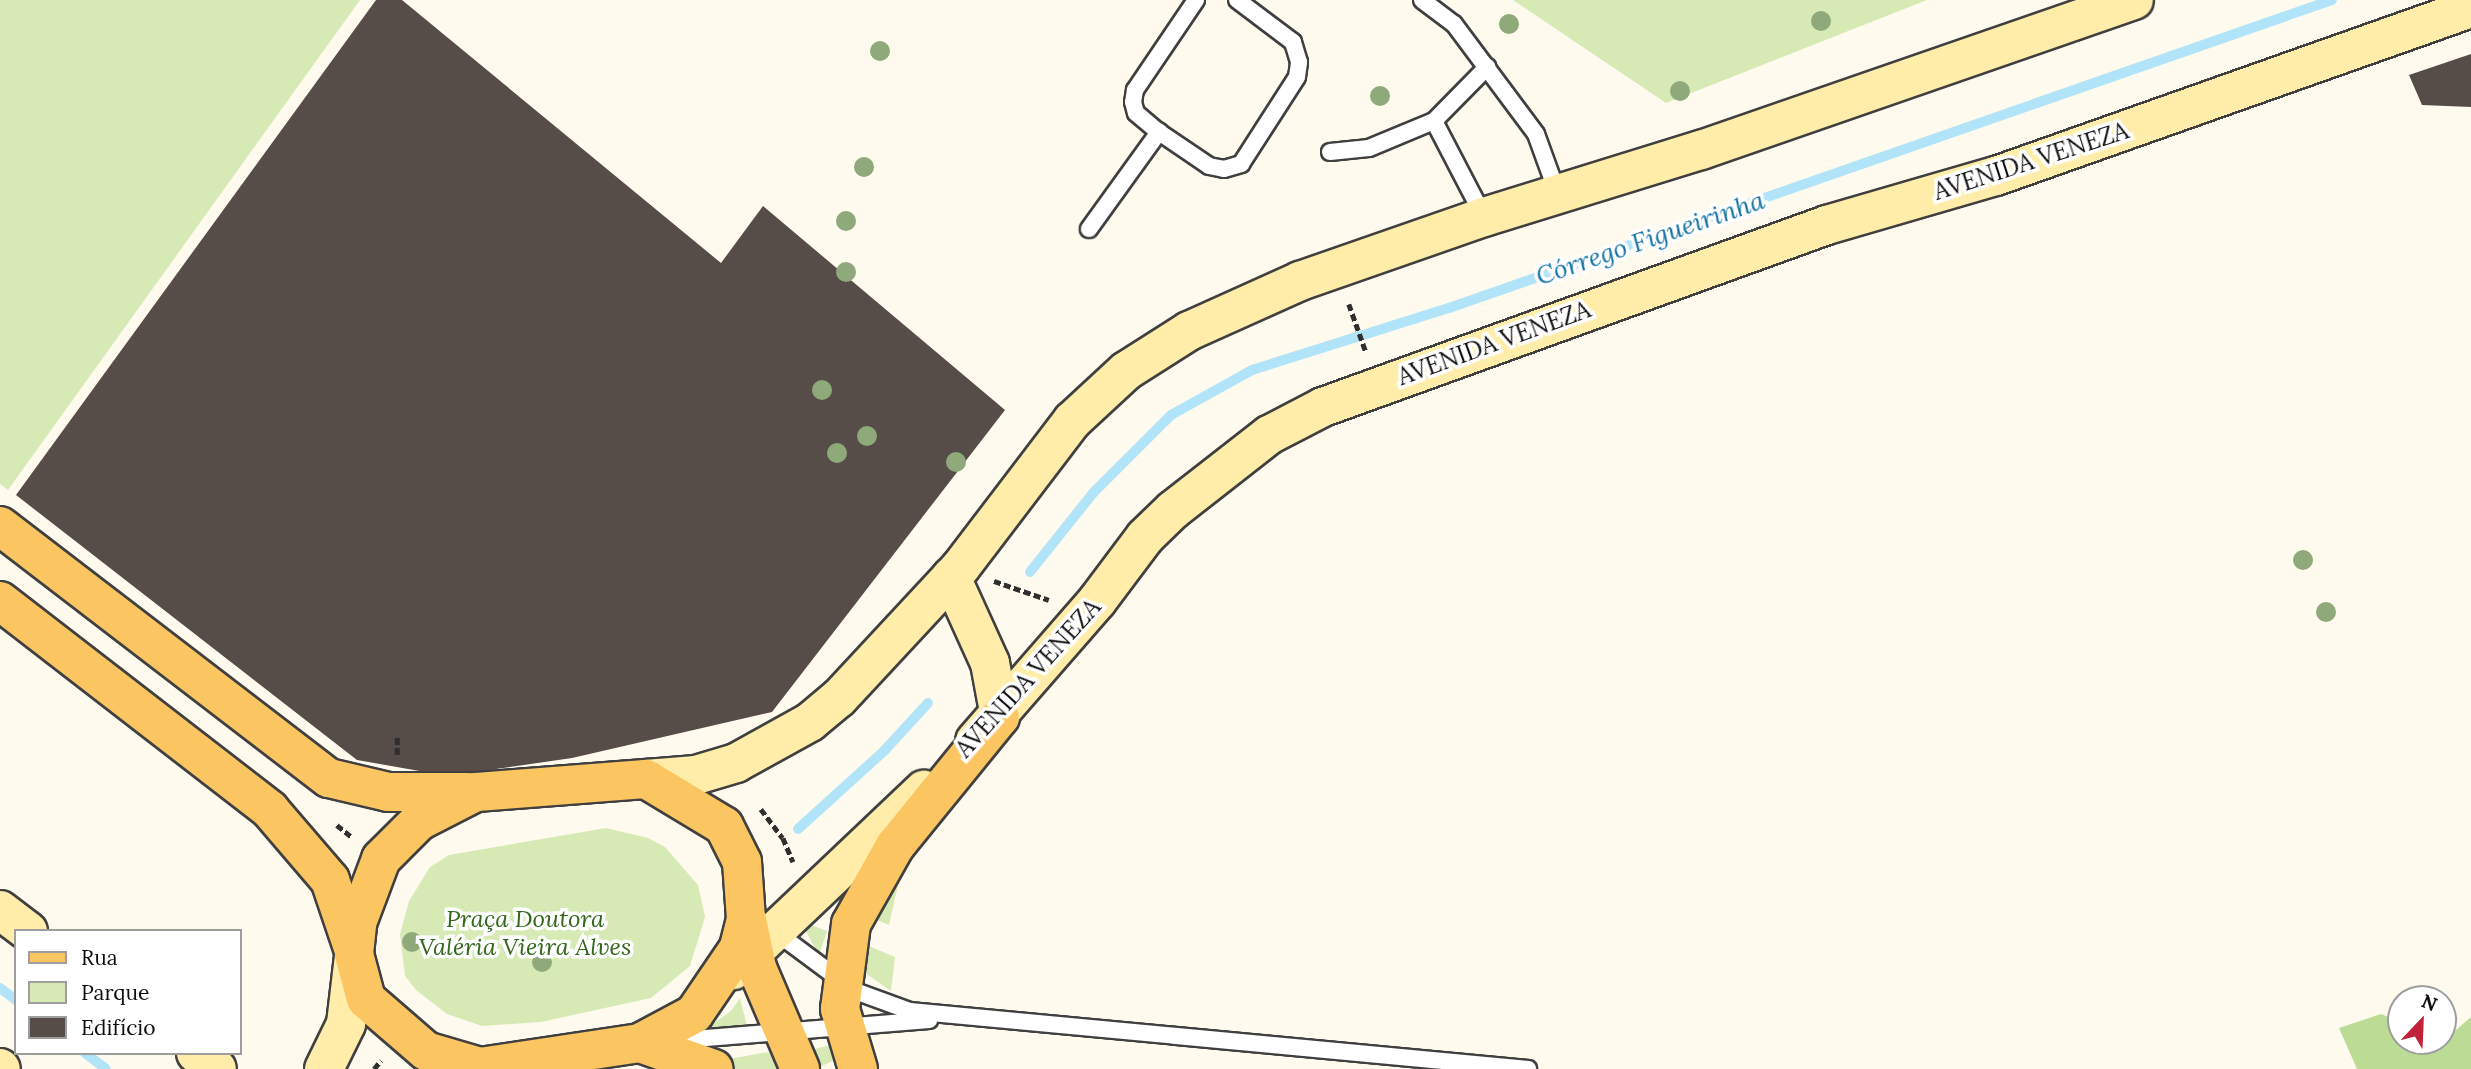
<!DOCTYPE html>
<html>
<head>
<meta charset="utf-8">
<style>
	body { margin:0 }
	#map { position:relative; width:2471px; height:1069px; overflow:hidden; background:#fffaee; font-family:Lora,serif }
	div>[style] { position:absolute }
	.green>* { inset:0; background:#d7eab6 }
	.forest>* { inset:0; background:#bcdb95 }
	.stream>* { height:10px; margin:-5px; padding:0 5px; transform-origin:5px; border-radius:5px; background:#b1e4f8 }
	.building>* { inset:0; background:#564d49 }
	.path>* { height:4.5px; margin-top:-2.25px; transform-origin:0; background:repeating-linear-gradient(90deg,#2f2f2f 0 7px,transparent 0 10.5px) }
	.roads { filter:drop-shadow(2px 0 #404040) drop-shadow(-2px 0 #404040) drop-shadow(0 2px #404040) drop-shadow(0 -2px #404040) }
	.lane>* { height:16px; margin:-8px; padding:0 8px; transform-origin:8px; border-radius:8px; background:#fff }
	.secondary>* { height:38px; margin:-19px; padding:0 19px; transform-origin:19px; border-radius:19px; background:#ffeda9 }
	.primary>* { height:38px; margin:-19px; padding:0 19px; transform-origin:19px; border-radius:19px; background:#fbc661 }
	.trees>* { width:20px; height:20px; margin:-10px; border-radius:50%; background:#8fa97a }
	span { translate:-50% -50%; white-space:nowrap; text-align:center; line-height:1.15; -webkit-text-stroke:7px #fff; paint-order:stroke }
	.street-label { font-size:24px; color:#0d0d0d }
	.park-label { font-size:24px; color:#33671c; font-style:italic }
	.water-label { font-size:26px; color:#1472a2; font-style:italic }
	.legend { position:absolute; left:14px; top:929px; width:228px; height:126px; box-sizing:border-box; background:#fff; border:2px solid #9e9e9e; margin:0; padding:9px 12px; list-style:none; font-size:21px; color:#0d0d0d }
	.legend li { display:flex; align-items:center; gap:14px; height:35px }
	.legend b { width:35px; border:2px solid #9e9e9e }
	.north { position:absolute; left:2387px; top:985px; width:70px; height:70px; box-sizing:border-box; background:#fff; border:2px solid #9e9e9e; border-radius:50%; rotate:23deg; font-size:19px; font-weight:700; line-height:28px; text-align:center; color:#0d0d0d }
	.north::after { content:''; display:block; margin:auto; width:24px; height:32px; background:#c1223a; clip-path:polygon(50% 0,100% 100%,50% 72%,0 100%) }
</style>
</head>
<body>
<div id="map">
	<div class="green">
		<div style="clip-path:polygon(0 0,360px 0,8px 490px,0 484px)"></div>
		<div style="clip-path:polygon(1513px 0,1927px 0,1666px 103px)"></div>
		<div style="clip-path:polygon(606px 828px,648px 838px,665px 847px,698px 885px,705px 917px,690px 966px,651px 998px,541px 1022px,482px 1026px,447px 1014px,416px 990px,405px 976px,400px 934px,409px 901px,430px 867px,449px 855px)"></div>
		<div style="clip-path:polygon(902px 867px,889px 925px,862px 914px)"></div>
		<div style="clip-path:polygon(801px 921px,827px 931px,819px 955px,809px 937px)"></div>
		<div style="clip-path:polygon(857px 941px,895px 957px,891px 991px,861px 970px)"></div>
		<div style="clip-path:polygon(740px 998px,747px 1026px,704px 1030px,731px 1011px)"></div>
		<div style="clip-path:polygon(835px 1044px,840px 1058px,817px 1068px,802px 1052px)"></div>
		<div style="clip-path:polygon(769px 1052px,778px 1069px,731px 1069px,717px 1061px)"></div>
	</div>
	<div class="forest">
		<div style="clip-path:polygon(2381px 1014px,2401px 1022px,2401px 1041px,2443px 1041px,2471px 1017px,2471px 1069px,2357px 1069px,2339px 1028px)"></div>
	</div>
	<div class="stream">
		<div style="left:1030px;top:572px;width:101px;rotate:-51.4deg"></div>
		<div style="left:1093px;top:493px;width:110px;rotate:-45deg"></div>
		<div style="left:1171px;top:415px;width:93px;rotate:-29.1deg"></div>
		<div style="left:1252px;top:370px;width:207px;rotate:-17.5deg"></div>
		<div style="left:1449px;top:308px;width:935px;rotate:-19.23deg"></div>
		<div style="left:798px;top:829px;width:116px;rotate:-42.2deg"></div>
		<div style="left:884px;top:751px;width:65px;rotate:-47.5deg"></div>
		<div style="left:0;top:988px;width:20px;rotate:37deg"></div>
		<div style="left:85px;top:1053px;width:26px;rotate:37deg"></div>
	</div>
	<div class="building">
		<div style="clip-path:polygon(376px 0,402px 0,721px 263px,763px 206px,1005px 410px,772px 712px,572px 758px,448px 776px,357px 760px,16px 495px)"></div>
		<div style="clip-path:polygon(2471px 54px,2471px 107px,2422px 105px,2409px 75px)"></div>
	</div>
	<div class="path">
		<div style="left:1349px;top:304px;width:51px;rotate:70.5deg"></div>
		<div style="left:994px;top:581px;width:58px;rotate:19.1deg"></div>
		<div style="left:397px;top:755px;width:20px;rotate:-90deg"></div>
		<div style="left:761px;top:809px;width:36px;rotate:53deg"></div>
		<div style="left:783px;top:838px;width:26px;rotate:67deg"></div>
		<div style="left:337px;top:825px;width:19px;rotate:39deg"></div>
		<div style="left:374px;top:1069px;width:11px;rotate:-52deg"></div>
	</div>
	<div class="roads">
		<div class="lane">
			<div style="left:1196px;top:0;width:109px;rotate:124.1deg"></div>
			<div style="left:1135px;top:90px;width:12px;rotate:99deg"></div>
			<div style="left:1133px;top:102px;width:11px;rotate:75deg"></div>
			<div style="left:1136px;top:113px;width:30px;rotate:40deg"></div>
			<div style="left:1159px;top:132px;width:60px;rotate:34.2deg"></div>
			<div style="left:1209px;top:166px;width:15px;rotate:11deg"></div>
			<div style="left:1224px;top:169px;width:18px;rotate:-16deg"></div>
			<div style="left:1241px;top:164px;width:103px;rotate:-57.2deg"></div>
			<div style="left:1297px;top:77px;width:15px;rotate:-82deg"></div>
			<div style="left:1299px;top:62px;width:21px;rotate:-107deg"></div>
			<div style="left:1293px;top:42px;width:70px;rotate:-143.1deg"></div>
			<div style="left:1422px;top:0;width:40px;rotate:37deg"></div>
			<div style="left:1454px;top:24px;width:137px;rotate:53.3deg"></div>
			<div style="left:1536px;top:134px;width:62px;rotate:70.1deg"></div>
			<div style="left:1434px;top:121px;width:108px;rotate:62.5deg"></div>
			<div style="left:1330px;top:152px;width:39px;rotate:-6deg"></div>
			<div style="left:1369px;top:148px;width:70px;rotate:-22.6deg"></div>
			<div style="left:1434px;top:121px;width:76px;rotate:-45.5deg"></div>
			<div style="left:1089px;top:229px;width:120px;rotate:-54.2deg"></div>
			<div style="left:773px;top:930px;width:102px;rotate:36.6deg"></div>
			<div style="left:855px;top:991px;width:59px;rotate:20deg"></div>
			<div style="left:910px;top:1011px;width:621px;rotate:5.36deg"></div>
			<div style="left:669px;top:1041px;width:261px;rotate:-4.6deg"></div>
		</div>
		<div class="secondary">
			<div style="left:951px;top:577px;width:94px;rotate:65.6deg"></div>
			<div style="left:990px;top:663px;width:55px;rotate:79.5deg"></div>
			<div style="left:975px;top:741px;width:186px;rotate:-48.9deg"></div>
			<div style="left:1097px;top:601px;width:80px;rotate:-53.1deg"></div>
			<div style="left:1145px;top:537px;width:39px;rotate:-44deg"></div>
			<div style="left:1173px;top:510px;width:122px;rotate:-38deg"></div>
			<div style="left:1269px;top:435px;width:61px;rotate:-27.4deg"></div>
			<div style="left:1323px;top:407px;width:536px;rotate:-19.86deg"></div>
			<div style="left:1827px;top:225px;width:176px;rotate:-16.2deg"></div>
			<div style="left:1996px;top:176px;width:504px;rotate:-19.48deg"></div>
			<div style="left:646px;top:779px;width:50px;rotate:-4.6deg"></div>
			<div style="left:696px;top:775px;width:42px;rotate:-16.7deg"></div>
			<div style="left:736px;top:763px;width:85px;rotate:-29deg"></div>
			<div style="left:810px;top:722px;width:38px;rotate:-40deg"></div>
			<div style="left:839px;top:698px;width:178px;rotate:-47.1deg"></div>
			<div style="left:960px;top:568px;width:185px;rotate:-52.7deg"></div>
			<div style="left:1072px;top:421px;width:74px;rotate:-42.8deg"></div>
			<div style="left:1126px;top:371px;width:75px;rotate:-32.4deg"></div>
			<div style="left:1189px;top:331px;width:122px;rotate:-24.2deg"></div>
			<div style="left:1300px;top:281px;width:195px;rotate:-19.2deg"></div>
			<div style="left:1484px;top:217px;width:227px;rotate:-17.2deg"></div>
			<div style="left:1701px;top:150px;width:458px;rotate:-19.1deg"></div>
			<div style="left:0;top:910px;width:35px;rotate:37deg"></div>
			<div style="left:734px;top:970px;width:262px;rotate:-43.5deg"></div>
			<div style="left:196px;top:1053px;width:26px;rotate:37deg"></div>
			<div style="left:0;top:1068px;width:1px;rotate:45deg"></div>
			<div style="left:324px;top:1069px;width:50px;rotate:-63.9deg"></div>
			<div style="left:346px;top:1024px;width:68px;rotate:-83.3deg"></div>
		</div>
		<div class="primary">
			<div style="left:0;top:526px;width:414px;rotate:37.5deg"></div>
			<div style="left:329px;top:778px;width:61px;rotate:13.3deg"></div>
			<div style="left:388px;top:792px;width:79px"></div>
			<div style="left:0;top:601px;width:341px;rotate:37.7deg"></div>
			<div style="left:270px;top:810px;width:92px;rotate:49.4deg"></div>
			<div style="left:330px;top:880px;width:72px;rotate:71.3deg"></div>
			<div style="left:646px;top:779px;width:91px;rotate:31.1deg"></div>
			<div style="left:724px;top:826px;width:40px;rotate:63.4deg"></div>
			<div style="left:742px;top:862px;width:57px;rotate:86deg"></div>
			<div style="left:746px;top:919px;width:30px;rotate:104deg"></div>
			<div style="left:739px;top:948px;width:80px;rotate:124.3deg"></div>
			<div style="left:694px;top:1014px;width:61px;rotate:151.8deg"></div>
			<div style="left:640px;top:1043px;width:162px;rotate:171.5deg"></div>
			<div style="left:480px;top:1067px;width:56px;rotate:-163.5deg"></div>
			<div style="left:426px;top:1051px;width:79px;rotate:-139.1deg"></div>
			<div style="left:366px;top:999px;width:47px;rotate:-104.9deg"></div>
			<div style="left:354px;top:954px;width:31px;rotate:-84deg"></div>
			<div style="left:357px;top:923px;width:68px;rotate:-69.4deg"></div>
			<div style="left:381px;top:859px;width:54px;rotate:-45deg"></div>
			<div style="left:419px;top:821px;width:64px;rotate:-27deg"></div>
			<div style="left:476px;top:792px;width:170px;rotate:-4.4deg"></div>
			<div style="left:747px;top:920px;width:49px;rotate:78.2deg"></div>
			<div style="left:757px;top:968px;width:110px;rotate:66.9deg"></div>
			<div style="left:640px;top:1043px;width:78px;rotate:19.4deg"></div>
			<div style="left:858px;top:1069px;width:63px;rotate:-106.7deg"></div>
			<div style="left:840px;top:1009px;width:86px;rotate:-82.6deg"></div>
			<div style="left:851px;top:924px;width:90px;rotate:-60.6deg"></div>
			<div style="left:895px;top:846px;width:166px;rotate:-50.9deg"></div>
		</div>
	</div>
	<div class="trees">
		<div style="left:1821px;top:21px"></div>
		<div style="left:1509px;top:24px"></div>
		<div style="left:880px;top:51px"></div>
		<div style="left:1680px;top:91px"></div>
		<div style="left:1380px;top:96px"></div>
		<div style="left:864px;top:167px"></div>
		<div style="left:846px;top:221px"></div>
		<div style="left:846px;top:272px"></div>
		<div style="left:822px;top:390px"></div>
		<div style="left:867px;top:436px"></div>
		<div style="left:837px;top:453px"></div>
		<div style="left:956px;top:462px"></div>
		<div style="left:2303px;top:560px"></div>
		<div style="left:2326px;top:612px"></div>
		<div style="left:412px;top:942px"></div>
		<div style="left:542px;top:962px"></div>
	</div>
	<div class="street-label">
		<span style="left:2031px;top:161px;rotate:-18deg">AVENIDA VENEZA</span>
		<span style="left:1494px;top:343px;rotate:-20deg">AVENIDA VENEZA</span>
		<span style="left:1028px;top:678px;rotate:-48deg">AVENIDA VENEZA</span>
	</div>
	<div class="park-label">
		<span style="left:525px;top:933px">Praça Doutora<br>Valéria Vieira Alves</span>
	</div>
	<div class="water-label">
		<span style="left:1650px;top:238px;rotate:-19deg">Córrego Figueirinha</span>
	</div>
	<ul class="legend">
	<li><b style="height:9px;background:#fbc661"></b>Rua</li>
	<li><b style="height:19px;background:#d7eab6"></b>Parque</li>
	<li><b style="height:19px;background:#564d49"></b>Edifício</li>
	</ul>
	<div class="north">N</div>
</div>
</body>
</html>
